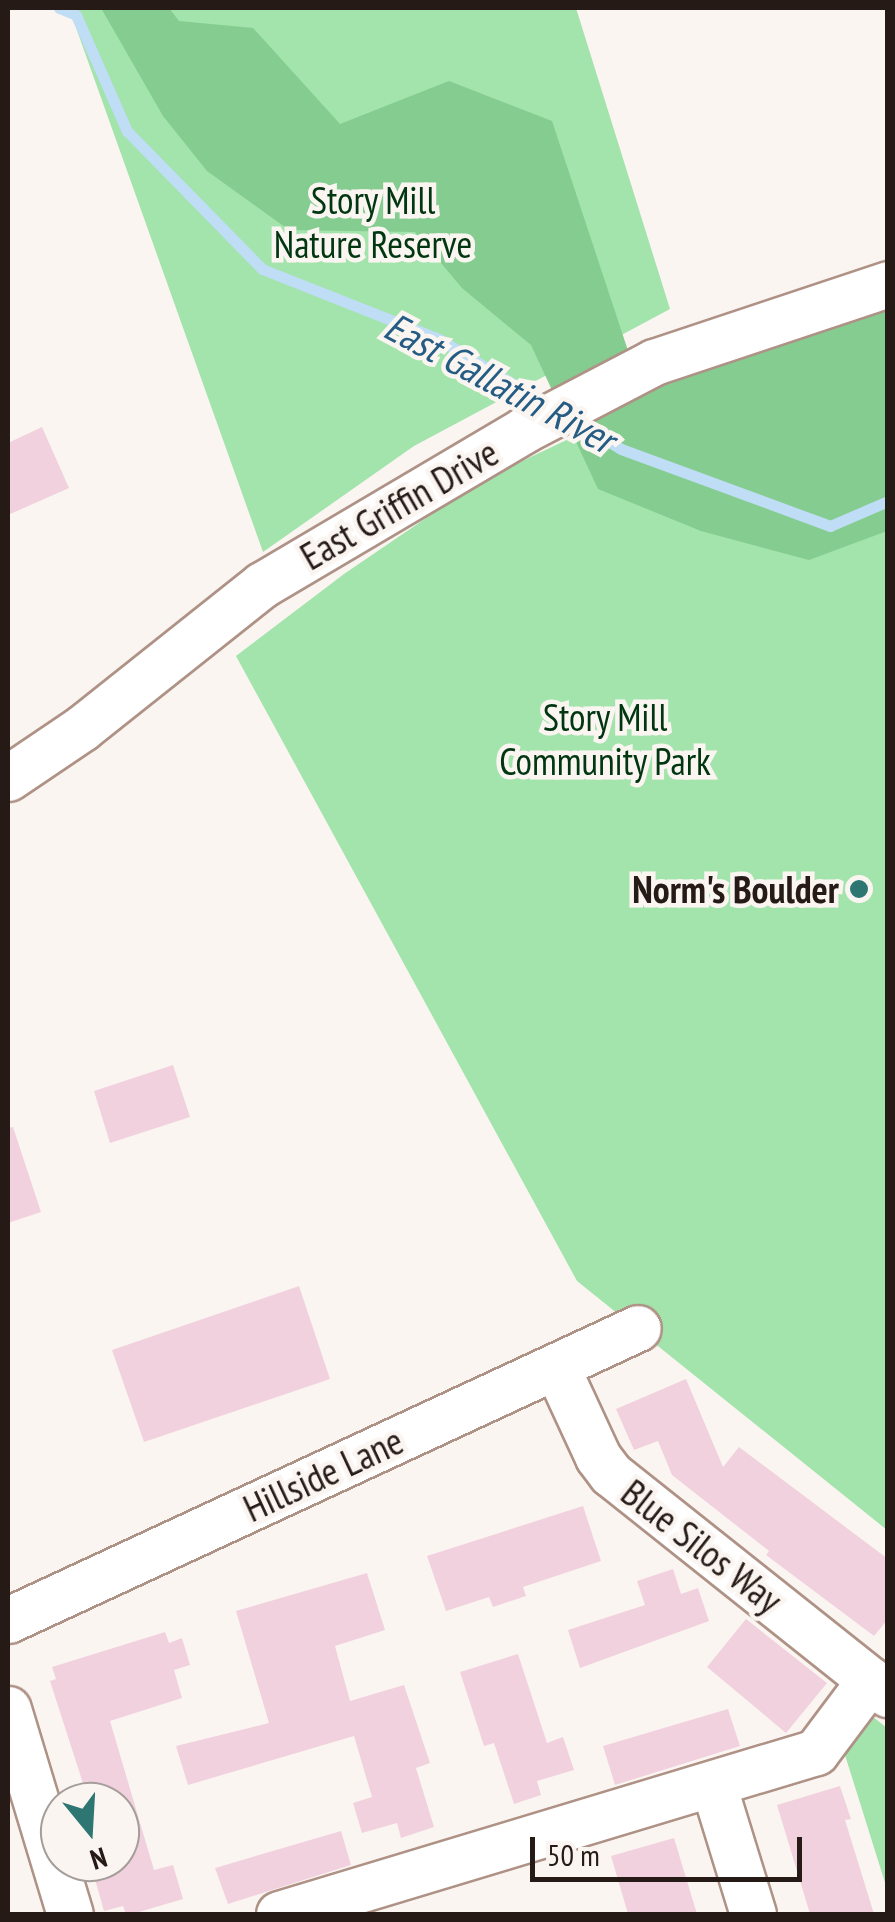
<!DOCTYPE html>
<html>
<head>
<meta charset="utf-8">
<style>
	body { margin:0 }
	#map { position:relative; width:895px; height:1922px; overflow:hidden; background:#fbf5f2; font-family:"PT Sans Narrow",sans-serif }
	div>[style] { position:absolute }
	.green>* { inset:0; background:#a3e3ac }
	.forest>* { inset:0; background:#84cc8f }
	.stream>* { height:11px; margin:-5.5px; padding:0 5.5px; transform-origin:5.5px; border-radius:5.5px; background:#bfddf4 }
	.building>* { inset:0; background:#f1d1de }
	.roads { filter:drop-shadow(2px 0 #af9286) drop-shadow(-2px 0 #af9286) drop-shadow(0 2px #af9286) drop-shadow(0 -2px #af9286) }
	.minor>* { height:45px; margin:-22.5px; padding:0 22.5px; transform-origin:22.5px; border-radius:22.5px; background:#fff }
	.dots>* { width:28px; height:28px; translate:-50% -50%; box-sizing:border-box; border:5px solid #fbf5f2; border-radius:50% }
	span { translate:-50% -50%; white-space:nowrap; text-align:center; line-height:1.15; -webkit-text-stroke:9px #fbf5f2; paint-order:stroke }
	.park-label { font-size:38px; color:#003610 }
	.street-label { font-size:38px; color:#251a16 }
	.poi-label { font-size:38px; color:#251a16; font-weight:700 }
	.right { translate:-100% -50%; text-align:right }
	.water-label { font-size:40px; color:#245c83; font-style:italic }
	.frame { position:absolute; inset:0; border:10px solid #251a16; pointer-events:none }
	.north { position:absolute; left:40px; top:1782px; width:100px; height:100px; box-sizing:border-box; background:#fbf5f2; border:2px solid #a59d9a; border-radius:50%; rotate:162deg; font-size:28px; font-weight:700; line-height:40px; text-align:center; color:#251a16 }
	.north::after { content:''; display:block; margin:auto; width:35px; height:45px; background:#2d7671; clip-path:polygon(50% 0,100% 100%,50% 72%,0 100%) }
	.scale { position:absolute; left:530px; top:1837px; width:272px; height:45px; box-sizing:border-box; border:5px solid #251a16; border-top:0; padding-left:12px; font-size:30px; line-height:35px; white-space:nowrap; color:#251a16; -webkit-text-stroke:8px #fbf5f2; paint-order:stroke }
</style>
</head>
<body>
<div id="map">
	<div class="green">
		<div style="clip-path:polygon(69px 8px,576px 8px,670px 309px,414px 446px,263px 552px)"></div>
		<div style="clip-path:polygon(887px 317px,887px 1530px,577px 1281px,236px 656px,344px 574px,482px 480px,695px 379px)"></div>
		<div style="clip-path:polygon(872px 1716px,887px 1728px,887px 1889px,845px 1755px)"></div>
	</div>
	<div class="forest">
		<div style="clip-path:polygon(101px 8px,169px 8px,179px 21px,253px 28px,340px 124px,449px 81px,552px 121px,641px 390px,887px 306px,887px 531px,809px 560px,701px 531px,598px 489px,531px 345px,462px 288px,415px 232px,289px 230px,207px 171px,163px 116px)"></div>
	</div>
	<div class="stream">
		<div style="left:59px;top:8px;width:18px;rotate:22deg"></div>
		<div style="left:76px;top:15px;width:127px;rotate:66.3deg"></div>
		<div style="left:127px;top:131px;width:193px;rotate:45.6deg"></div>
		<div style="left:262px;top:269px;width:190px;rotate:21.6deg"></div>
		<div style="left:439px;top:339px;width:127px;rotate:31.2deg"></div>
		<div style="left:572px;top:419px;width:57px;rotate:31.5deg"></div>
		<div style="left:621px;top:449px;width:223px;rotate:20.2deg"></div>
		<div style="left:830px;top:526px;width:63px;rotate:-23.3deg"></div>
	</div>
	<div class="building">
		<div style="clip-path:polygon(42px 427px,69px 488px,8px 515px,8px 443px)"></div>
		<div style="clip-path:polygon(173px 1065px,190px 1117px,110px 1143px,94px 1091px)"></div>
		<div style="clip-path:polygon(13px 1127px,41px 1212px,8px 1223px,8px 1128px)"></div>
		<div style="clip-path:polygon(299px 1286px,330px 1379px,144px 1442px,112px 1350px)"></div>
		<div style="clip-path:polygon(686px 1379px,723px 1467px,739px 1447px,888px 1559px,888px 1619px,874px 1636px,766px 1555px,769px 1551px,672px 1475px,658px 1441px,634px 1450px,616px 1409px)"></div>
		<div style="clip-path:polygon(583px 1506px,601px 1561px,523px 1587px,526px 1596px,493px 1607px,489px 1597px,446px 1611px,427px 1556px)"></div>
		<div style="clip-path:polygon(673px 1569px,681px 1594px,698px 1588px,709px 1621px,580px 1668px,568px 1630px,645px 1605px,637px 1581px)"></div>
		<div style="clip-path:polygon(367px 1573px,385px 1630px,335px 1646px,350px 1701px,404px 1685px,430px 1763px,416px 1768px,434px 1827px,401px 1838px,397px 1823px,362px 1833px,353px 1803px,372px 1797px,354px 1736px,188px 1785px,176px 1746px,269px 1723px,236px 1611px)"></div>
		<div style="clip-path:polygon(746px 1619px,827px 1683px,786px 1733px,707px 1667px)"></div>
		<div style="clip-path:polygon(165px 1632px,169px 1643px,182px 1638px,190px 1665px,174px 1670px,182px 1698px,110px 1721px,154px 1870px,173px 1865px,183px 1899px,132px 1914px,126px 1914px,123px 1906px,104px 1911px,90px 1862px,120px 1862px,120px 1802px,89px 1802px,50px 1681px,56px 1679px,52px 1667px)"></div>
		<div style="clip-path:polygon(518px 1654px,547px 1743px,563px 1737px,574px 1770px,537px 1781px,541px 1795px,514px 1804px,494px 1743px,484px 1746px,460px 1672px)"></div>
		<div style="clip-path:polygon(728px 1709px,740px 1746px,615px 1785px,603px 1746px)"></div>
		<div style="clip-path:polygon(840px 1786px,851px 1819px,845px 1820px,874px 1914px,810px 1914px,777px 1805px)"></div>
		<div style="clip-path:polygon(341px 1831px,351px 1865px,228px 1904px,215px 1868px)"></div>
		<div style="clip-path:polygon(674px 1838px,697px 1914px,628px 1914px,611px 1856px)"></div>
	</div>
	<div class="roads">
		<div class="minor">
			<div style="left:8px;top:778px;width:89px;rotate:-34deg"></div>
			<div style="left:82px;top:728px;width:230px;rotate:-38.5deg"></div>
			<div style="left:262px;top:585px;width:304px;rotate:-30.6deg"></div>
			<div style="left:524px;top:430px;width:147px;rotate:-27.6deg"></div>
			<div style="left:654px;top:362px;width:247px;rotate:-18.4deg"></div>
			<div style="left:556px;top:1366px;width:100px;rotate:65.2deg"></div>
			<div style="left:598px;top:1457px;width:21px;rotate:53deg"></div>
			<div style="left:611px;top:1474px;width:354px;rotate:38.5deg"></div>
			<div style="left:8px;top:1620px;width:694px;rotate:-24.87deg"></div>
			<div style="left:8px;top:1709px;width:214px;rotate:73.2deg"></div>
			<div style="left:713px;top:1784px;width:136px;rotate:72.9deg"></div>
			<div style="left:279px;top:1914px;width:561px;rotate:-16.79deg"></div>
			<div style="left:816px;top:1752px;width:90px;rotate:-53.1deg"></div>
		</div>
	</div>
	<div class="dots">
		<div style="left:859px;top:889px;background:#2d7671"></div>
	</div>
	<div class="park-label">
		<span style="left:373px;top:222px">Story Mill<br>Nature Reserve</span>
		<span style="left:605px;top:739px">Story Mill<br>Community Park</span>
	</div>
	<div class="street-label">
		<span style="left:399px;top:504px;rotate:-30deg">East Griffin Drive</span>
		<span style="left:323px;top:1474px;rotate:-25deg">Hillside Lane</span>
		<span style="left:702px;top:1546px;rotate:38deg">Blue Silos Way</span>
	</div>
	<div class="poi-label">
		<span class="right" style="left:839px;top:889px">Norm's Boulder</span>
	</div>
	<div class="water-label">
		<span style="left:500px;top:382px;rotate:28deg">East Gallatin River</span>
	</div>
	<div class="frame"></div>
	<div class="north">N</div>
	<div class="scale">50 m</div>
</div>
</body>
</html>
